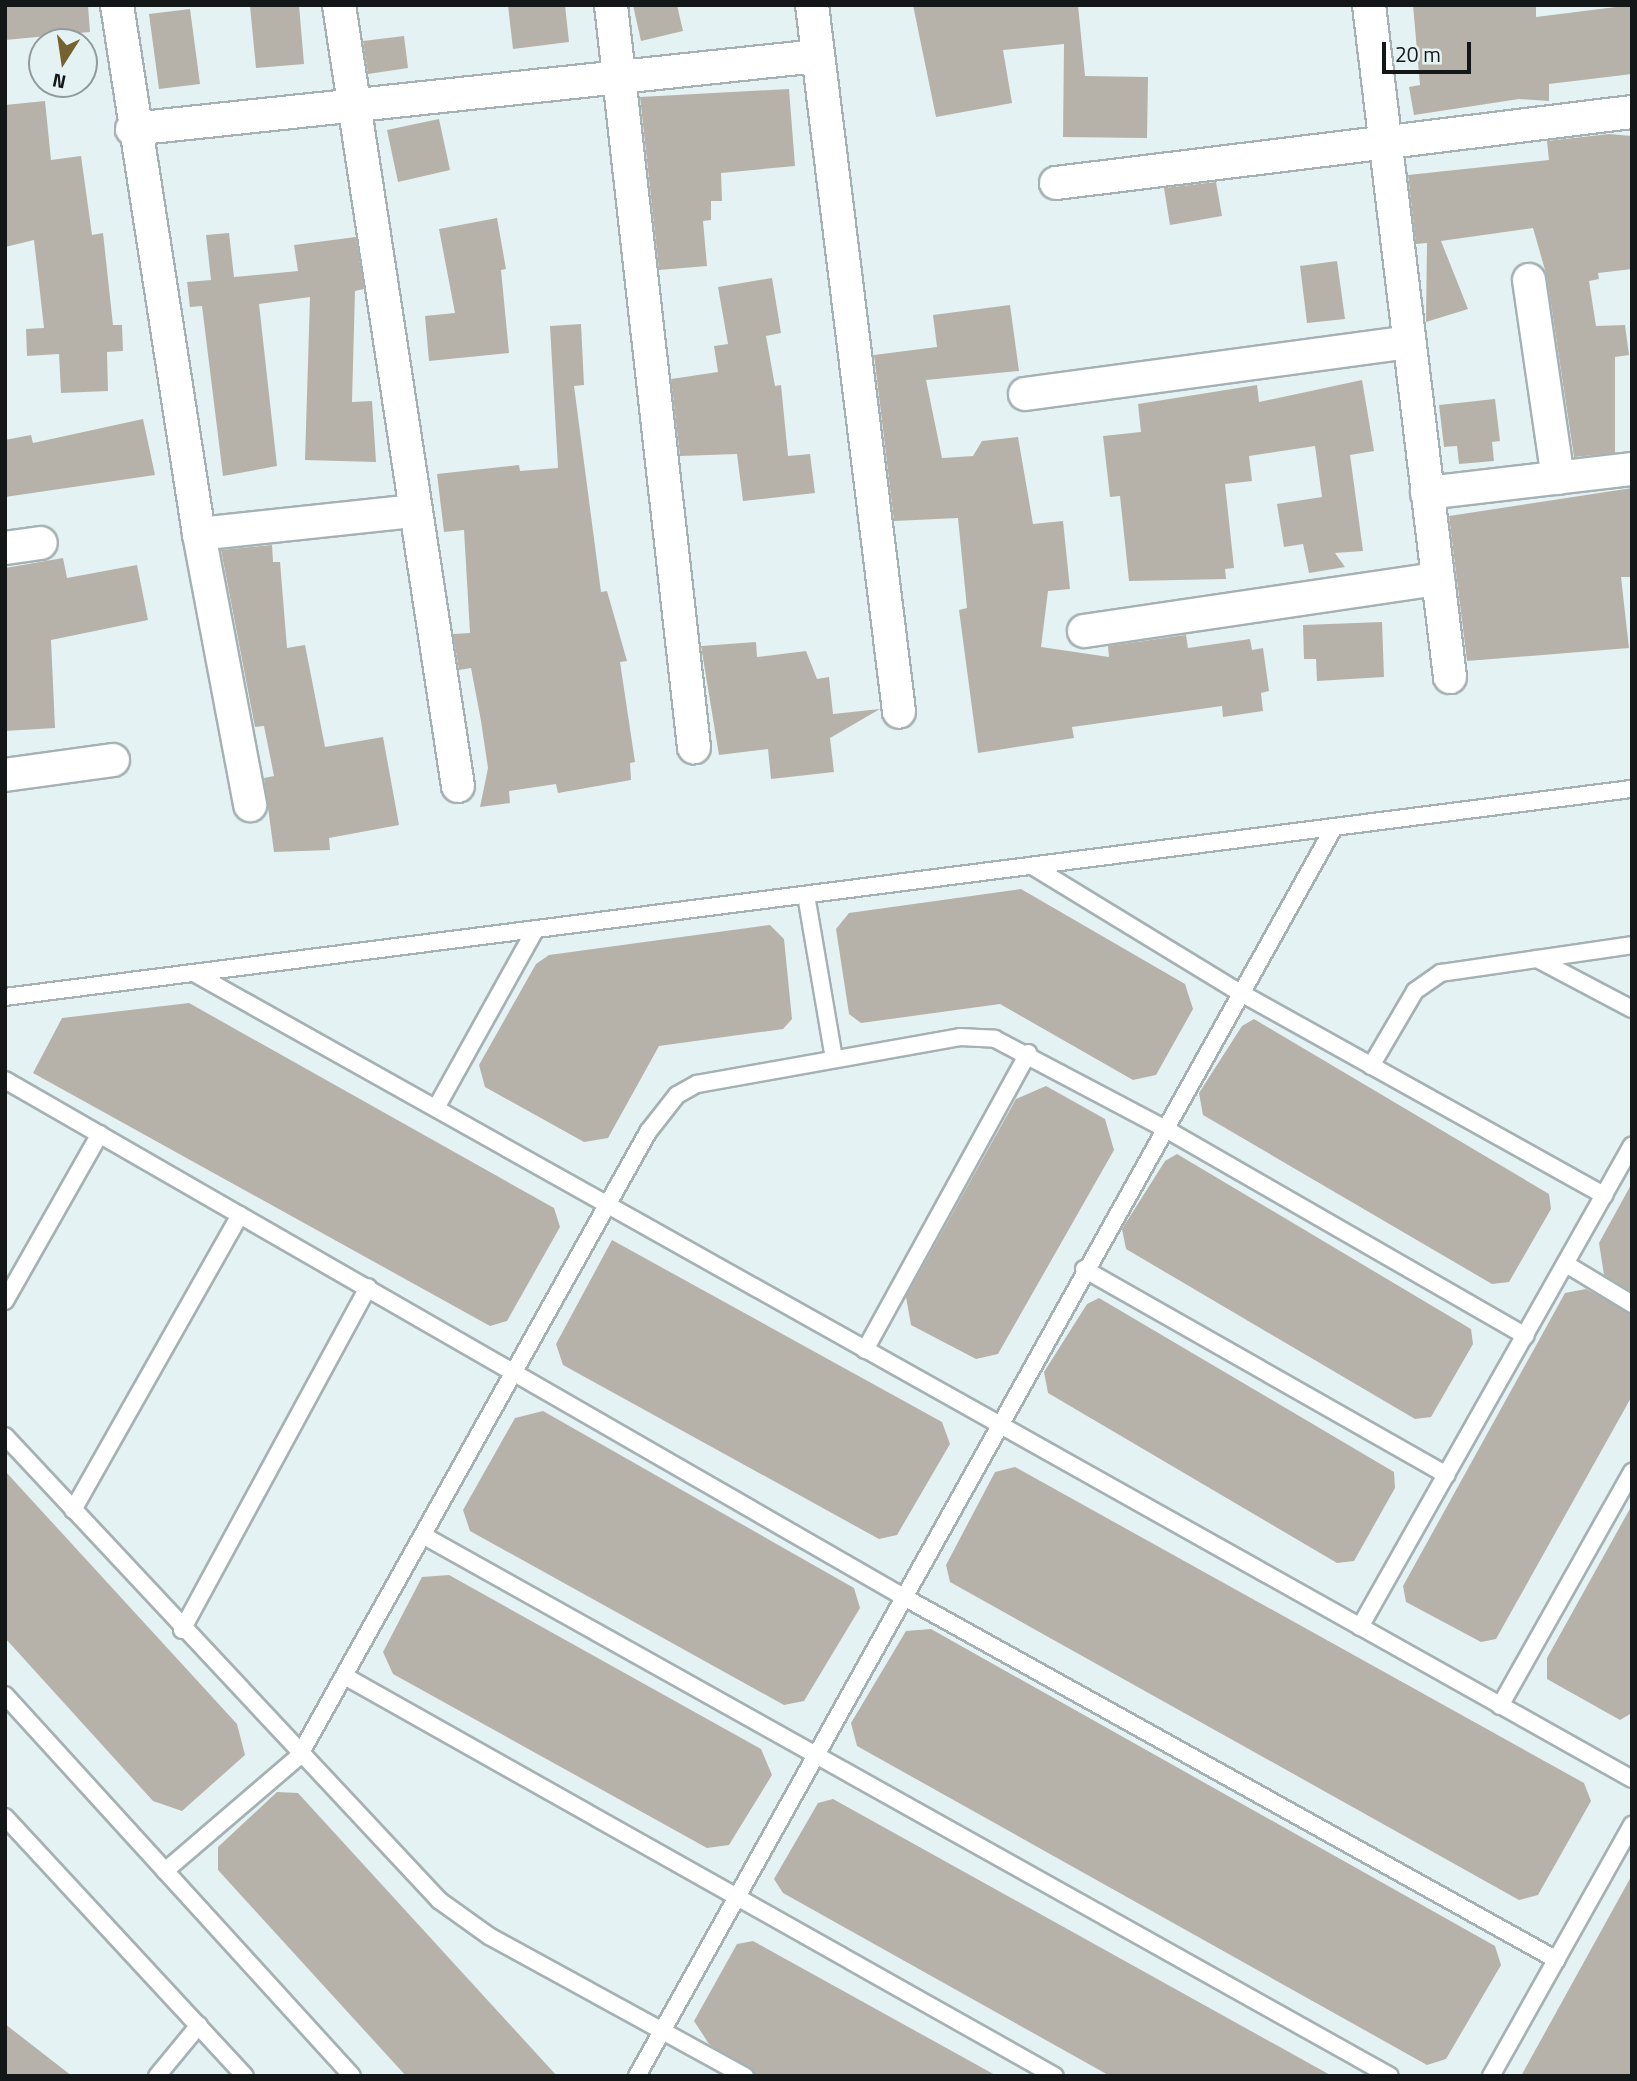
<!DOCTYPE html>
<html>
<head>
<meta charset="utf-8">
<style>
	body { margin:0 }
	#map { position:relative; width:1637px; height:2081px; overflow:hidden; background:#e5f2f4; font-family:"Titillium Web",sans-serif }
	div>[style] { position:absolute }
	.building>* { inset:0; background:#b6b2a9 }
	.roads { filter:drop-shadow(2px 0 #a5b1b3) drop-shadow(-2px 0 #a5b1b3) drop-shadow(0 2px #a5b1b3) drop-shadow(0 -2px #a5b1b3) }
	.lane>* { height:16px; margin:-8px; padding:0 8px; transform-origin:8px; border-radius:8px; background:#fff }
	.street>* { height:32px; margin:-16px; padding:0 16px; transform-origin:16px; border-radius:16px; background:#fff }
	span { translate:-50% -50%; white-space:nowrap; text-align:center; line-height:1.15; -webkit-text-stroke:7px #e5f2f4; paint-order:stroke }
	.frame { position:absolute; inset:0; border:7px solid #131718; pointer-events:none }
	.north { position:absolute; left:28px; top:28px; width:70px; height:70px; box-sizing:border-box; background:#e5f2f4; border:2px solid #919a9c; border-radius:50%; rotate:192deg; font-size:19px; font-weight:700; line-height:28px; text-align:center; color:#131718 }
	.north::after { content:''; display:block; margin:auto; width:24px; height:32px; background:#766130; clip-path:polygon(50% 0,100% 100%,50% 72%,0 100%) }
	.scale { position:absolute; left:1382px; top:42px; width:89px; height:32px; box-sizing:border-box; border:4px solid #131718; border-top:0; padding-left:9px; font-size:21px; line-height:24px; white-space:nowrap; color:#131718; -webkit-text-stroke:5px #e5f2f4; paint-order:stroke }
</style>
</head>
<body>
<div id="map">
	<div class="building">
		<div style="clip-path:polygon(5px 5px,88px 5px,90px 32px,5px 40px)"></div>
		<div style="clip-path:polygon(299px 5px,304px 64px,256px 68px,250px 6px)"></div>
		<div style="clip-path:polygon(508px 5px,565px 5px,569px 42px,513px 49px)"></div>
		<div style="clip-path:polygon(633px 5px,677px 5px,683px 31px,641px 41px)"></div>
		<div style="clip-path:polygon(913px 5px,1078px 5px,1085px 76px,1148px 77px,1147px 138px,1063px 137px,1064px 44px,1003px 50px,1012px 103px,936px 117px)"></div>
		<div style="clip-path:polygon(1413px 5px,1536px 5px,1536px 17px,1632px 5px,1632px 74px,1549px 84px,1549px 101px,1519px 99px,1414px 115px,1409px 87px,1420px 85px)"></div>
		<div style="clip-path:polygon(190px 9px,200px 84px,159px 89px,149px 14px)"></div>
		<div style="clip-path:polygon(404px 36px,408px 68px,368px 74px,363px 41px)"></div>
		<div style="clip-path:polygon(789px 89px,795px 166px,721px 173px,722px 201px,711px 201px,711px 220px,703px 221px,707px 266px,659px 270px,640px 97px)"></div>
		<div style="clip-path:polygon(45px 101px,51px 160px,81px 156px,92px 235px,103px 233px,113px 325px,122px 325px,123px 351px,107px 352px,108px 391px,61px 393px,59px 354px,27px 356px,26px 329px,44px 328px,34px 240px,5px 247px,5px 105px)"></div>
		<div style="clip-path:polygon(439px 119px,450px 170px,398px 182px,387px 130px)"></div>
		<div style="clip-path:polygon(1609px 134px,1632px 136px,1632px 269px,1598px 273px,1599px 279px,1589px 281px,1596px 326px,1625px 325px,1629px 355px,1615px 357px,1615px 453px,1574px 457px,1547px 277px,1533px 228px,1441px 241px,1468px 309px,1426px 322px,1427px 243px,1416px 244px,1408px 175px,1549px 160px,1547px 141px)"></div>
		<div style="clip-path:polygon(1216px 182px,1222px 216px,1170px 225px,1164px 188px)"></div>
		<div style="clip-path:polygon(497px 218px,506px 269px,501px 270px,509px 353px,429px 361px,425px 316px,455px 313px,439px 229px)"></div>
		<div style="clip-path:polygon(229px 233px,234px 277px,298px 271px,294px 245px,356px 237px,364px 289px,355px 291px,352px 402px,372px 401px,376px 462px,305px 460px,310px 297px,259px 304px,277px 466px,223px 476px,202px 306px,190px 307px,187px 282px,211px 280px,206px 235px)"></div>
		<div style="clip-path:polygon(1337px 261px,1345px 319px,1307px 323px,1300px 266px)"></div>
		<div style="clip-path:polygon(772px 278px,781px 333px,766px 336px,775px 386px,781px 385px,788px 456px,810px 454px,815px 493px,743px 501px,737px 454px,680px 456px,671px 379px,718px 372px,714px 346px,728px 344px,718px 287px)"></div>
		<div style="clip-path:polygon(1010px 305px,1019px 371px,926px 380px,942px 458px,973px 456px,982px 441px,1018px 437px,1033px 524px,1063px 521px,1070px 589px,1048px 591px,1041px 647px,1109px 657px,1108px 646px,1186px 635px,1188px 648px,1250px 639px,1252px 650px,1263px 648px,1269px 691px,1261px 693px,1263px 711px,1223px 717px,1222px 706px,1072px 727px,1074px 738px,978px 753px,959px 610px,967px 608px,958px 518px,894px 521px,874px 355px,937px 347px,933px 315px)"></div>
		<div style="clip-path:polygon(581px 324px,584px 385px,574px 386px,601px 592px,607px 591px,627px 661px,620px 662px,635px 762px,630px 763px,631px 780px,558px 793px,556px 784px,509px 791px,510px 803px,480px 807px,488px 768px,481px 721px,471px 668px,459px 670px,453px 634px,470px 633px,464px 530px,444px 532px,437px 474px,519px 465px,520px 471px,558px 468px,550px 326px)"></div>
		<div style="clip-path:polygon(1362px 380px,1374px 451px,1350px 455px,1363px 551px,1335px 553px,1345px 567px,1309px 573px,1303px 544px,1284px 547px,1277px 504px,1322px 497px,1315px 446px,1249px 456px,1252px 481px,1225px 484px,1234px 568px,1225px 569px,1226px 579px,1129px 581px,1120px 496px,1110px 497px,1103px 436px,1141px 432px,1138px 404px,1257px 385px,1259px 402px)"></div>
		<div style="clip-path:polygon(1495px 399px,1500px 441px,1492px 442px,1494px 461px,1459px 464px,1457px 446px,1444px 447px,1439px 405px)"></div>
		<div style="clip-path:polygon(143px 419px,155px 475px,5px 497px,5px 440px,31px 435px,33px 443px)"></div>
		<div style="clip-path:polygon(1632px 488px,1632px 577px,1621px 577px,1629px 648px,1467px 661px,1449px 516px)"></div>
		<div style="clip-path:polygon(272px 545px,273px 562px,280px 562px,287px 648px,305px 645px,325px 747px,383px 737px,399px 825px,329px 838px,330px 850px,274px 852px,264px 778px,274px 776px,264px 726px,255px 727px,221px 550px)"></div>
		<div style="clip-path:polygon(63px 558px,67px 578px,137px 565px,148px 620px,51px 640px,55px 728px,5px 731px,5px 568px)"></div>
		<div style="clip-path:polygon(1382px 622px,1384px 677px,1317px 681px,1316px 659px,1304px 659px,1303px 625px)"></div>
		<div style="clip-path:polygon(756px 642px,757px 657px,806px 651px,817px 679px,829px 677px,833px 714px,880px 709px,830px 738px,834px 772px,771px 779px,768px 749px,719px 755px,701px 646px)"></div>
		<div style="clip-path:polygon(1021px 889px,1185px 984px,1193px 1009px,1156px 1075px,1133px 1080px,1000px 1004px,861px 1023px,849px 1014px,836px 929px,849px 913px)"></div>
		<div style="clip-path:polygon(770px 925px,784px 939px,792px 1019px,783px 1029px,659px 1046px,608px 1138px,584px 1142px,485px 1087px,479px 1065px,536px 964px,549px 955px)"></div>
		<div style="clip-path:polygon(189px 1003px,554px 1208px,560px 1227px,507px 1321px,490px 1326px,33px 1073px,62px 1018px)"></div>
		<div style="clip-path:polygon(1254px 1019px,1549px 1194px,1551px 1209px,1509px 1282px,1492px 1284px,1203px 1115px,1199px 1093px,1242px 1026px)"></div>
		<div style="clip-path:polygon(1046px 1086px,1105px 1119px,1114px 1150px,998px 1354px,976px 1359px,911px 1325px,906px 1297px,1016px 1099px)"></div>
		<div style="clip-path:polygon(1177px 1154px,1471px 1329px,1473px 1344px,1431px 1417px,1415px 1419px,1126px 1249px,1122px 1229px,1165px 1161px)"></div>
		<div style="clip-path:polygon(1632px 1183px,1632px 1292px,1604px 1275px,1599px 1243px)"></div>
		<div style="clip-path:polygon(612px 1240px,942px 1422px,950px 1444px,897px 1535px,879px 1539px,563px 1365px,556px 1344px)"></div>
		<div style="clip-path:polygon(1586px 1289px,1632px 1314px,1632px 1396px,1496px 1639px,1481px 1642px,1406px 1602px,1403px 1586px,1565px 1293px)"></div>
		<div style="clip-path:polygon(1099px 1298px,1394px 1472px,1395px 1488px,1354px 1561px,1337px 1563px,1048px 1393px,1044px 1372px,1087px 1304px)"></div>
		<div style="clip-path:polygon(543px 1411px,854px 1588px,860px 1608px,804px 1701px,784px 1705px,470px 1531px,463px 1510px,515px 1418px)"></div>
		<div style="clip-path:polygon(1015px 1467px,1584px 1783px,1591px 1801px,1538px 1895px,1519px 1900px,950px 1582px,946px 1565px,995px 1472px)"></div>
		<div style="clip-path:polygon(5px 1471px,237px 1724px,245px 1755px,182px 1811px,153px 1801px,5px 1638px)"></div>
		<div style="clip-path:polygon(1632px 1505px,1632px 1713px,1620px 1720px,1547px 1679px,1547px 1658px)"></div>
		<div style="clip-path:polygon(449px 1575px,761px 1749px,772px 1775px,729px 1845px,707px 1848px,393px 1674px,383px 1652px,422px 1577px)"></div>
		<div style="clip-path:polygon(931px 1629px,1495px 1946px,1501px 1965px,1446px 2059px,1427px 2065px,857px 1746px,851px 1723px,906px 1631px)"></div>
		<div style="clip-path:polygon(277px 1792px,298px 1793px,557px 2076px,406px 2076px,218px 1870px,218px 1847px)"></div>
		<div style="clip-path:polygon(833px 1799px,1332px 2076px,1110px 2076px,783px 1893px,774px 1879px,818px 1803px)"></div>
		<div style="clip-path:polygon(1632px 1875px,1632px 2076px,1521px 2076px)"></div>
		<div style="clip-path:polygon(753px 1941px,997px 2076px,755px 2076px,709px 2044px,694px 2021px,737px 1944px)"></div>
		<div style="clip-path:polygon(5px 2024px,72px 2076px,5px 2076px)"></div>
	</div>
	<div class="roads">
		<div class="lane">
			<div style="left:1034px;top:867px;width:240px;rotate:31.4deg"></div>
			<div style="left:1239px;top:992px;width:418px;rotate:29.1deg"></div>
			<div style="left:806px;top:895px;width:166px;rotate:80.3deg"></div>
			<div style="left:1537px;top:959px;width:107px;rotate:27.8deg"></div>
			<div style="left:194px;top:973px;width:1648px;rotate:29.27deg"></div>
			<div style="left:5px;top:997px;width:1640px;rotate:-7.29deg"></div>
			<div style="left:1371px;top:1066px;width:87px;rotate:-59.6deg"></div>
			<div style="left:1415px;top:991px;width:32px;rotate:-35deg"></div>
			<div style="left:1441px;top:973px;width:193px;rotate:-8.3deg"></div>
			<div style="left:5px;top:1080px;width:1035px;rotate:29.91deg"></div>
			<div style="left:902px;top:1596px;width:749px;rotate:29.06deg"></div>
			<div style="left:436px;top:1108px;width:204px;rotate:-60.9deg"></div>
			<div style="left:1566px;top:1264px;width:77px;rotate:31.2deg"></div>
			<div style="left:1084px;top:1269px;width:417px;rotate:29.6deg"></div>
			<div style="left:5px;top:1301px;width:192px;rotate:-60.4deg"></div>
			<div style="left:865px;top:1350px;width:339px;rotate:-61.2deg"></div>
			<div style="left:5px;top:1436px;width:637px;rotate:46.91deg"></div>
			<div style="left:440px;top:1901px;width:60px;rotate:35.5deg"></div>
			<div style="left:489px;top:1936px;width:292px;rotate:28.7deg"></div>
			<div style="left:73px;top:1510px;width:339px;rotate:-60.5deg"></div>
			<div style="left:426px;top:1537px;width:1104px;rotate:29.21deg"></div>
			<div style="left:1360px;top:1627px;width:553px;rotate:-60.56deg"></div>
			<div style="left:182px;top:1630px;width:390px;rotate:-61.5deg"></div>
			<div style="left:348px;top:1678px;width:811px;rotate:29.38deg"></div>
			<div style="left:5px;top:1695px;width:515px;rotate:47.67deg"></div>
			<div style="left:1500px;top:1706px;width:269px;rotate:-60.6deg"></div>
			<div style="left:5px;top:1817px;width:353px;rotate:47.2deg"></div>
			<div style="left:165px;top:1871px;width:177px;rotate:-40.6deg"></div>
			<div style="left:299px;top:1756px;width:715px;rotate:-60.78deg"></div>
			<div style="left:648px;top:1132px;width:47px;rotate:-51.9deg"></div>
			<div style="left:677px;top:1095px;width:23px;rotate:-29deg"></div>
			<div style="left:697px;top:1084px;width:267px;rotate:-10.1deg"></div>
			<div style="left:960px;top:1037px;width:35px;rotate:3deg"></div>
			<div style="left:995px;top:1039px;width:191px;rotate:27.8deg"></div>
			<div style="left:1164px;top:1128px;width:417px;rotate:29.9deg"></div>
			<div style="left:157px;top:2076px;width:66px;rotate:-50.5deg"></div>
			<div style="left:637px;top:2076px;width:1428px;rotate:-60.83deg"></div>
			<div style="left:1491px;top:2076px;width:288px;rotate:-60.7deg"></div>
		</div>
		<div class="street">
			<div style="left:117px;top:5px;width:535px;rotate:81.19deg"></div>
			<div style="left:199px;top:534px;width:276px;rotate:79.3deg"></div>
			<div style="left:339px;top:5px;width:790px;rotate:81.34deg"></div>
			<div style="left:611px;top:5px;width:747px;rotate:83.62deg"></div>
			<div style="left:812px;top:5px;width:712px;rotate:82.98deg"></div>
			<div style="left:1369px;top:5px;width:677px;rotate:83.13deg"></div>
			<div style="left:132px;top:129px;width:689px;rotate:-6.08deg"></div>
			<div style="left:1056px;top:183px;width:580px;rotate:-7.03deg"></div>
			<div style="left:1529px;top:280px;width:200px;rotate:81.7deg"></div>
			<div style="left:1025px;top:394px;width:387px;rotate:-7.7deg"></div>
			<div style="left:1427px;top:493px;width:206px;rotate:-6.7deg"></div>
			<div style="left:199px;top:534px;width:215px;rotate:-6.1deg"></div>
			<div style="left:5px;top:548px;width:36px;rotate:-8deg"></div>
			<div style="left:1084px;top:631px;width:358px;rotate:-8.4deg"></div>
			<div style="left:5px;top:775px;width:109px;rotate:-7.9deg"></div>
		</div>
	</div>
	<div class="frame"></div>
	<div class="north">N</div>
	<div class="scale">20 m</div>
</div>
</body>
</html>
